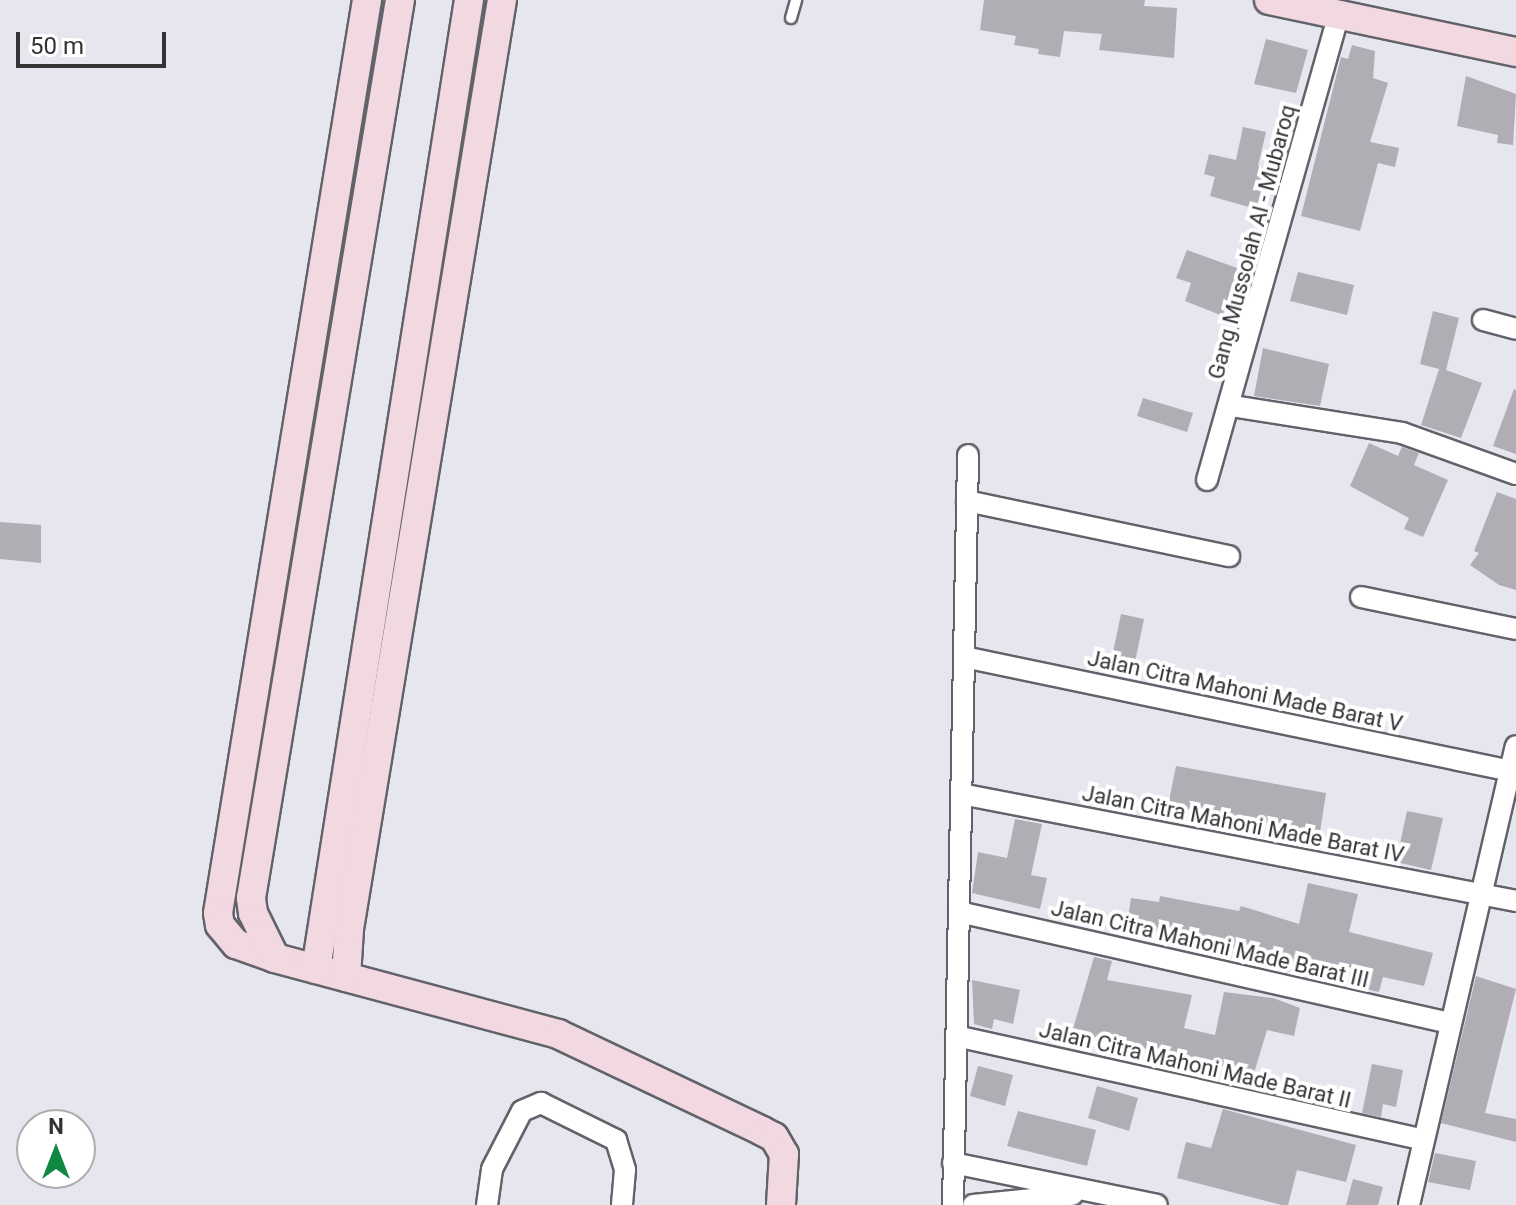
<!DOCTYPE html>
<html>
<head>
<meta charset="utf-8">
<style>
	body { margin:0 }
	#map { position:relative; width:1516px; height:1205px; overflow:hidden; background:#e6e6ef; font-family:Roboto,sans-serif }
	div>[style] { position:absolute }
	.building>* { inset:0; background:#b0adb5 }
	.roads { filter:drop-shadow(2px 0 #62626a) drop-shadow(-2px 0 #62626a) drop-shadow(0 2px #62626a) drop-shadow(0 -2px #62626a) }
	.lane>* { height:10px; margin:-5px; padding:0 5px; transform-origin:5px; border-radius:5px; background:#fff }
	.street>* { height:20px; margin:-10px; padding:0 10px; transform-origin:10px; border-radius:10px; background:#fff }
	.secondary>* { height:28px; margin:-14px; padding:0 14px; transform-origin:14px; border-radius:14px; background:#f2d8e0 }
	span { translate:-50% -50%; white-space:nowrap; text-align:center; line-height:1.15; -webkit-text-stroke:8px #fff; paint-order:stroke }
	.street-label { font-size:22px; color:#333336 }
	.north { position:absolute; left:16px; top:1109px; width:80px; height:80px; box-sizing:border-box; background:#fff; border:2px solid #adadaf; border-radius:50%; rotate:0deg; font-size:22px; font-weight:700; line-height:32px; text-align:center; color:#333336 }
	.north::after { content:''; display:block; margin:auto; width:28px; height:36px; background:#0f8841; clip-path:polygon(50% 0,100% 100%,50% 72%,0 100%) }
	.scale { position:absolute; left:16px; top:32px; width:150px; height:36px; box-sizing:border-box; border:4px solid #333336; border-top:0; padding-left:10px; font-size:24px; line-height:28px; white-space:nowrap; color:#333336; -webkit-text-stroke:6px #fff; paint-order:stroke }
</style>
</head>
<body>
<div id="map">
	<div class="building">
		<div style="clip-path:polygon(984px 0,1145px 0,1144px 6px,1177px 8px,1174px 58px,1099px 50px,1102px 34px,1064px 31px,1060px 57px,1038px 54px,1039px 49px,1014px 45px,1016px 36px,980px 30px)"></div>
		<div style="clip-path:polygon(1266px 39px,1308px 50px,1296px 93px,1254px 84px)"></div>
		<div style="clip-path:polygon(1352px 45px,1375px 51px,1373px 78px,1388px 83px,1370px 142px,1399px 148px,1395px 167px,1378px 163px,1360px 231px,1301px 216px,1341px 57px,1348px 59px)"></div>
		<div style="clip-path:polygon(1466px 76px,1516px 94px,1513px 145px,1497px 143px,1498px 135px,1457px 126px)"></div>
		<div style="clip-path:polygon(1243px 127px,1266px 132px,1258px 166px,1270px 168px,1263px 211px,1210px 196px,1215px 177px,1204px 174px,1209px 154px,1236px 160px)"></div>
		<div style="clip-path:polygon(1187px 250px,1237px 268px,1223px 316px,1185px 301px,1191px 283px,1176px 278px)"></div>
		<div style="clip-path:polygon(1298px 272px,1354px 285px,1347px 315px,1290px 301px)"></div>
		<div style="clip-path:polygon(1433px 311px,1459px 318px,1446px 370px,1482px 383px,1461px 438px,1421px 425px,1439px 369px,1420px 364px)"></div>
		<div style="clip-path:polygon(1263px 348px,1329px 364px,1320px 406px,1254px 396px)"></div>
		<div style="clip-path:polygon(1514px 389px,1516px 390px,1516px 454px,1493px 446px)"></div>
		<div style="clip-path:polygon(1143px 398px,1193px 413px,1187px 432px,1137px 416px)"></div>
		<div style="clip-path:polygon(1369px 443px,1398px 456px,1402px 447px,1419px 453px,1414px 465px,1448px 480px,1423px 537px,1404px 529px,1409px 518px,1350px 486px)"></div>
		<div style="clip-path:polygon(1497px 492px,1516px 499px,1516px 590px,1499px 585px,1470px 565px,1479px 553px,1474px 551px)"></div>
		<div style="clip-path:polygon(0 522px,41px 525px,41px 563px,0 559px)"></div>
		<div style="clip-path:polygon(1121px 614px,1144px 619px,1135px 662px,1112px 657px)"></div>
		<div style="clip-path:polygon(1176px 766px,1326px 793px,1320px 832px,1168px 806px)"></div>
		<div style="clip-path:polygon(1407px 811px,1443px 818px,1431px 870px,1396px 862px)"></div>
		<div style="clip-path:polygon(1015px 819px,1042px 824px,1031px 875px,1047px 878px,1040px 909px,972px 893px,978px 852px,1007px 858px)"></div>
		<div style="clip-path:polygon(1308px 883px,1358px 894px,1349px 932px,1433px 953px,1424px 986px,1383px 977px,1379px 992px,1342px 984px,1346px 970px,1303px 960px,1299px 975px,1283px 971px,1285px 964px,1208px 940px,1207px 945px,1127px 924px,1131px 898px,1159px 902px,1160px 896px,1239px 911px,1241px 906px,1299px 924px)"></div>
		<div style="clip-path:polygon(1094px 957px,1112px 961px,1107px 980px,1192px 995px,1184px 1028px,1215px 1035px,1224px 992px,1273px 998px,1300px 1008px,1294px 1036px,1267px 1030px,1254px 1073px,1072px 1032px)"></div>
		<div style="clip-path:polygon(1476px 976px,1516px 989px,1485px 1113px,1516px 1119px,1516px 1142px,1441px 1123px)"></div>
		<div style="clip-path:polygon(972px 980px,1020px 990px,1013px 1024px,994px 1019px,992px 1029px,974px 1024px)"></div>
		<div style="clip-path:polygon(1372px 1064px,1403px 1070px,1396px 1107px,1383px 1104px,1381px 1117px,1362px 1113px)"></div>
		<div style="clip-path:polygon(978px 1066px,1013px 1075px,1005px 1106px,970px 1096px)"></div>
		<div style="clip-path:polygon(1097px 1086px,1138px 1098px,1129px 1131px,1088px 1118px)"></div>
		<div style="clip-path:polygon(1223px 1109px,1356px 1145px,1346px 1182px,1297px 1170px,1288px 1205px,1282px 1205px,1177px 1178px,1186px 1142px,1211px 1148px)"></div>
		<div style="clip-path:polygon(1018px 1111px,1096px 1130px,1087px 1166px,1007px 1146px)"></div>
		<div style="clip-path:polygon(1435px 1153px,1476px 1161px,1470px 1190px,1428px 1182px)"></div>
		<div style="clip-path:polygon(1353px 1179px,1383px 1187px,1378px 1205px,1346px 1205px)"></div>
	</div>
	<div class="roads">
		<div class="lane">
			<div style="left:791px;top:18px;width:19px;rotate:-74deg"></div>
		</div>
		<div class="street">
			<div style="left:1483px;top:320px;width:34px;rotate:15deg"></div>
			<div style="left:1232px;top:406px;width:172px;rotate:9deg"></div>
			<div style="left:1402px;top:433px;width:121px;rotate:19.8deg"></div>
			<div style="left:1207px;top:480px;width:483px;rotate:-74.2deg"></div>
			<div style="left:967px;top:501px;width:268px;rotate:11.9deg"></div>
			<div style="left:1361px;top:597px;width:158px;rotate:11.7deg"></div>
			<div style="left:964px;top:657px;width:564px;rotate:11.77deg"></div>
			<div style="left:961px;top:794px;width:565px;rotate:10.91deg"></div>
			<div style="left:959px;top:912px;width:503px;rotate:12.74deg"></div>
			<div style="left:956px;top:1036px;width:479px;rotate:12.5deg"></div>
			<div style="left:953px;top:1163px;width:208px;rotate:11.6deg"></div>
			<div style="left:487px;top:1205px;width:36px;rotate:-82deg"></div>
			<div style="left:492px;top:1169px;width:65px;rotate:-62.7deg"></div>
			<div style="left:522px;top:1111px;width:21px;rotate:-23deg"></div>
			<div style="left:541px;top:1103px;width:84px;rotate:26.3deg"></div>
			<div style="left:616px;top:1140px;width:31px;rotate:73deg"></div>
			<div style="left:625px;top:1170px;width:35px;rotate:95deg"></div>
			<div style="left:953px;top:1205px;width:750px;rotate:-88.85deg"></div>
			<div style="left:973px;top:1205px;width:100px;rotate:-5.8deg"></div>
			<div style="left:1409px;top:1205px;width:471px;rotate:-76.9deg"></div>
		</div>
		<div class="secondary">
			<div style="left:367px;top:0;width:925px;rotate:99.27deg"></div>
			<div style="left:218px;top:913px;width:12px;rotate:81deg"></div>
			<div style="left:220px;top:925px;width:25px;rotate:50deg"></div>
			<div style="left:236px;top:944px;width:41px;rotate:19.7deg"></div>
			<div style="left:275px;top:958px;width:293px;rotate:15deg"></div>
			<div style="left:558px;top:1034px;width:226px;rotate:25.4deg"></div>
			<div style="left:762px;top:1131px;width:13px;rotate:27deg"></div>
			<div style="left:774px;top:1137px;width:20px;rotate:60deg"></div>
			<div style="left:784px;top:1154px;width:51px;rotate:93.4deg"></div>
			<div style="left:1269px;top:0;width:252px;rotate:11.9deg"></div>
			<div style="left:275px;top:958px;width:50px;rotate:-116.1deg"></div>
			<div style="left:253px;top:913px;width:15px;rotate:-98deg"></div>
			<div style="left:251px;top:898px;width:910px;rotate:-80.58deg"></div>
			<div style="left:316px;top:969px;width:981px;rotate:-81.03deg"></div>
			<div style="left:346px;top:977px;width:48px;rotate:-86.4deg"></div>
			<div style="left:349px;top:929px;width:942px;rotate:-80.65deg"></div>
		</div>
	</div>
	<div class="street-label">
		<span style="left:1252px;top:242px;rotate:-75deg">Gang Mussolah Al - Mubaroq</span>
		<span style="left:1245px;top:691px;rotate:12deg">Jalan Citra Mahoni Made Barat V</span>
		<span style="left:1243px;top:824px;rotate:11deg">Jalan Citra Mahoni Made Barat IV</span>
		<span style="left:1210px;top:944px;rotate:13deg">Jalan Citra Mahoni Made Barat III</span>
		<span style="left:1195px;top:1065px;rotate:13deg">Jalan Citra Mahoni Made Barat II</span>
	</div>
	<div class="north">N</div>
	<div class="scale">50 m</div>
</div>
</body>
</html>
